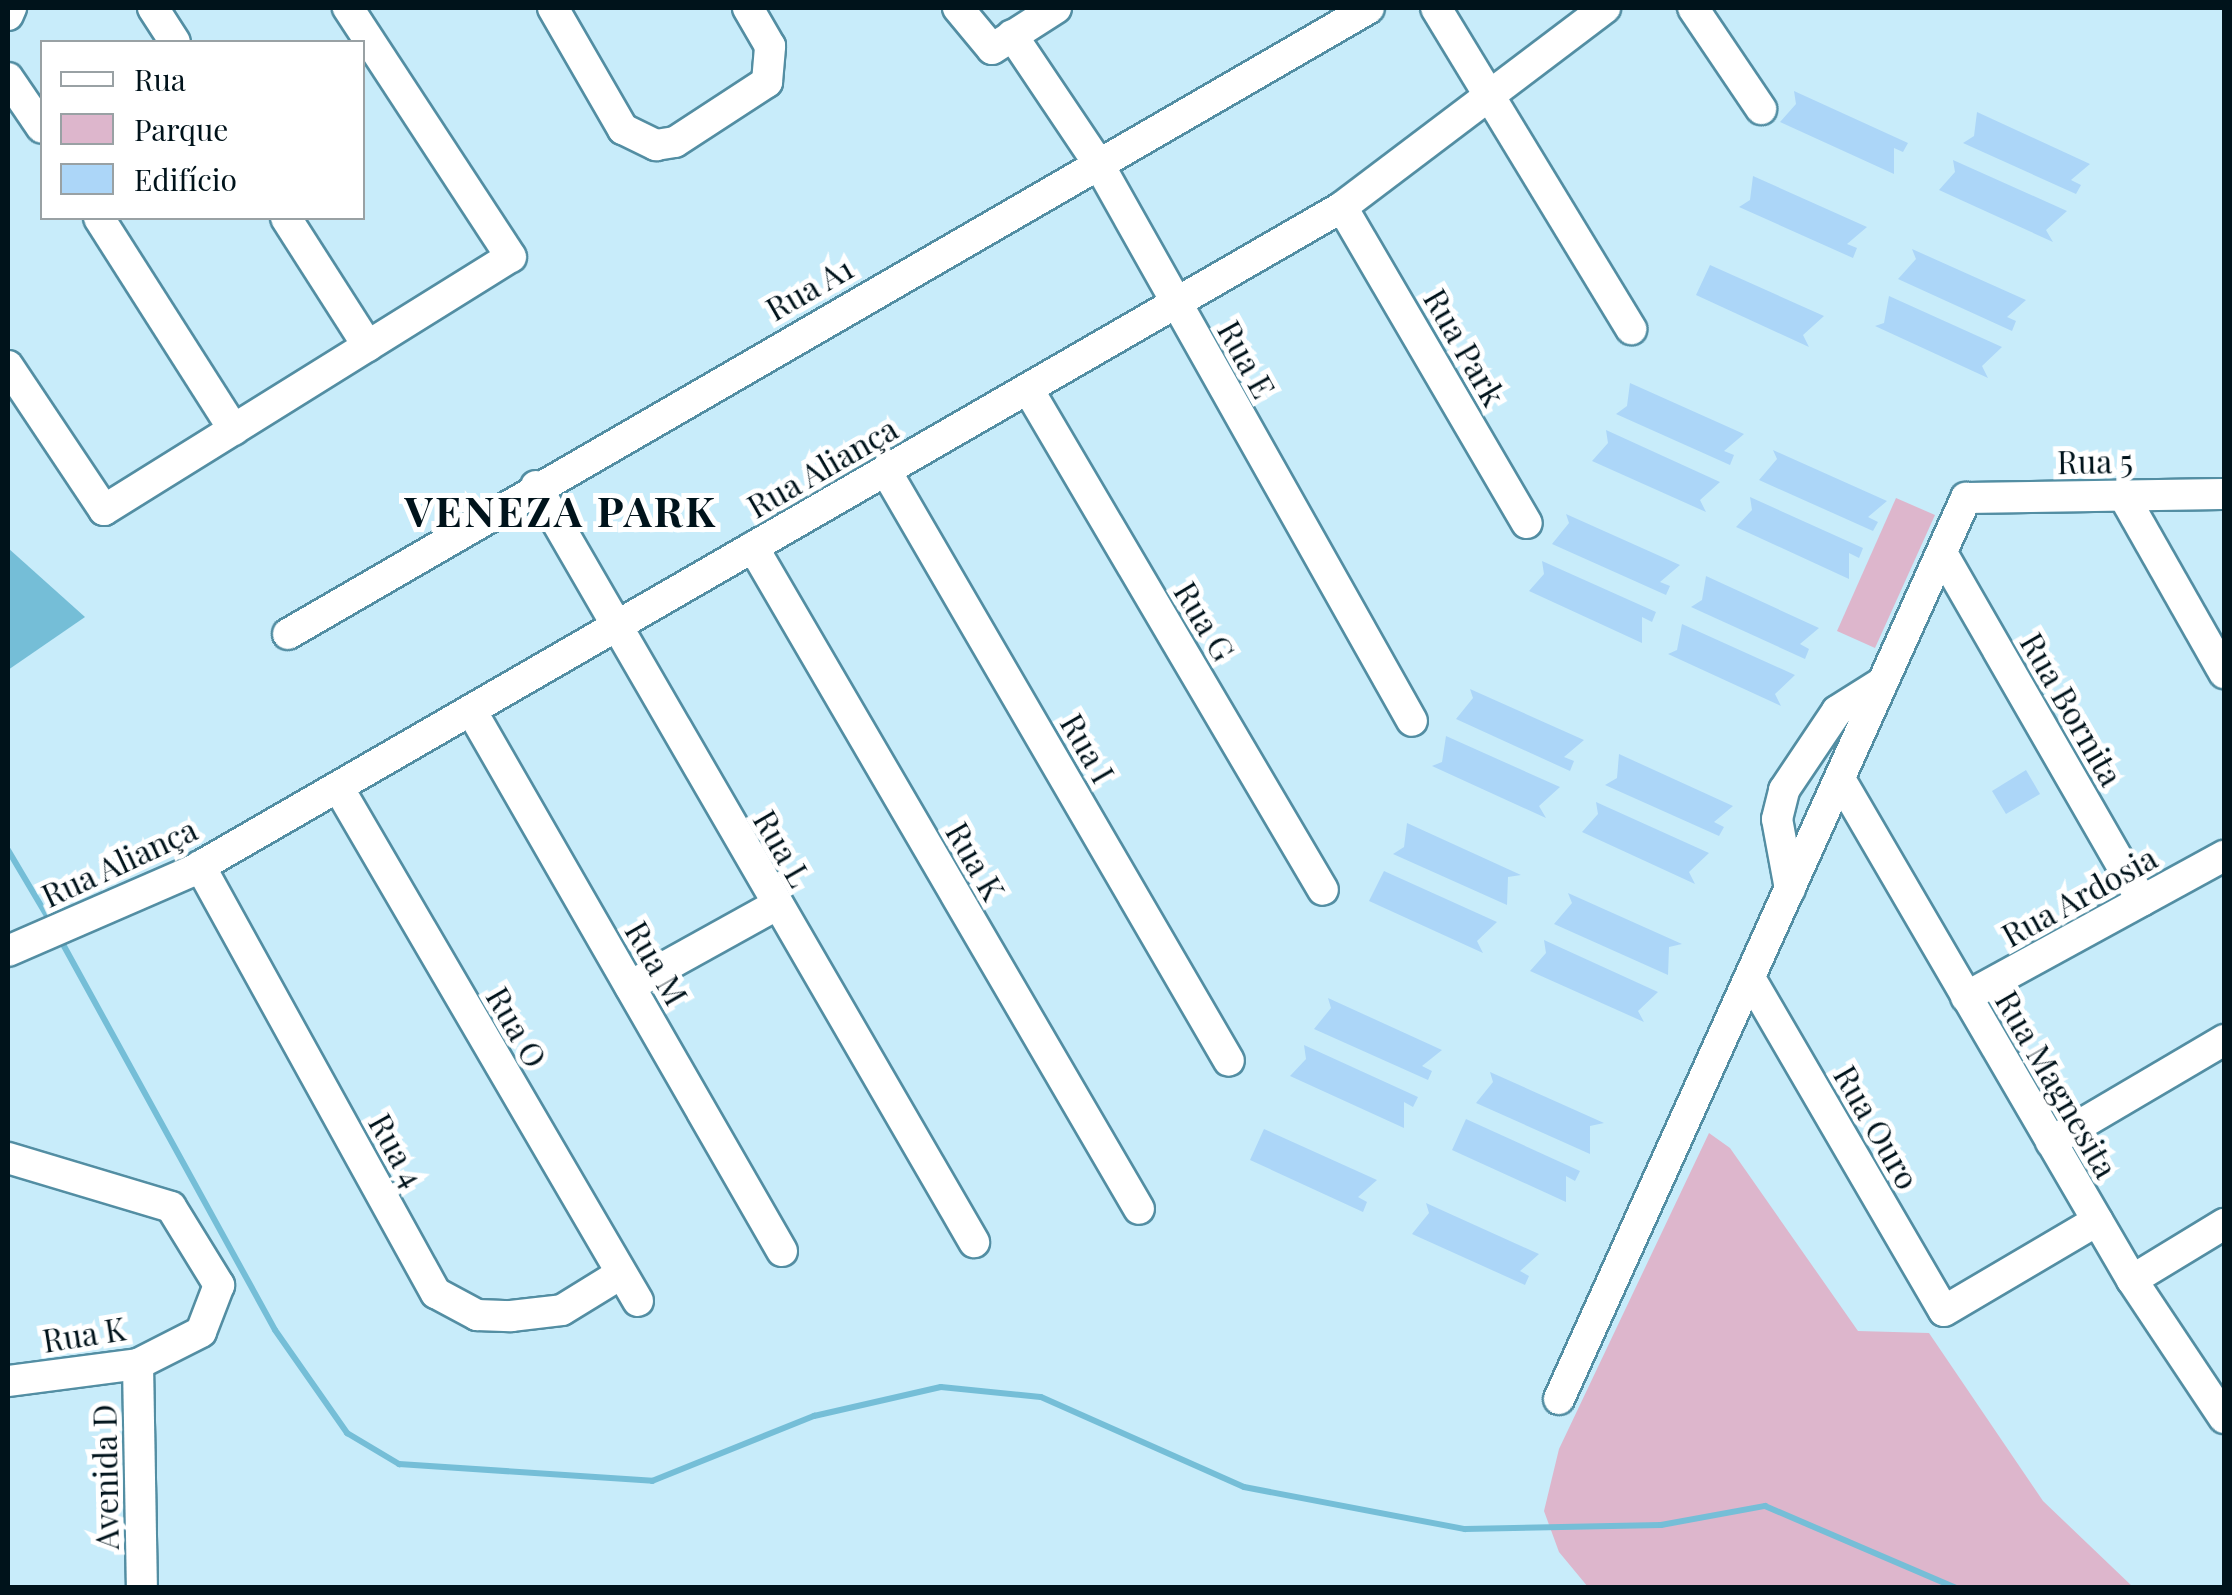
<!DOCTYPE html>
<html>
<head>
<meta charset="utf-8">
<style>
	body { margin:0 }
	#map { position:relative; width:2232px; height:1595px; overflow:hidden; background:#c8ecfa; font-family:"Playfair Display",serif }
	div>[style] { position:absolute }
	.green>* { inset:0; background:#ddb6cc }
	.water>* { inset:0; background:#75bed7 }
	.stream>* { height:6px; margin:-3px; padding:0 3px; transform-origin:3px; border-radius:3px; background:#75bed7 }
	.building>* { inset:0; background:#acd6f8 }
	.roads { filter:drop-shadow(2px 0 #538ea3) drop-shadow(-2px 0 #538ea3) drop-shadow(0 2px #538ea3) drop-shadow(0 -2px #538ea3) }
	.minor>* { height:30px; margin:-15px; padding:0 15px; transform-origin:15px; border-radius:15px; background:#fff }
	span { translate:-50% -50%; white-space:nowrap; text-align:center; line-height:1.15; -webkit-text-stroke:10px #fff; paint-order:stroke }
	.street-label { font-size:32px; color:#00131b }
	.district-label { font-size:42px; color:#00131b; font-weight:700; letter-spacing:2.5px }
	.frame { position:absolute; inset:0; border:10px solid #00131b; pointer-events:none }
	.legend { position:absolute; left:40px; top:40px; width:325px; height:180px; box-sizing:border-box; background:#fff; border:2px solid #99a1a4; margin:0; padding:12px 18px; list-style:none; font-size:30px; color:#00131b }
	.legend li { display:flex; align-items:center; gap:20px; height:50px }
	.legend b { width:50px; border:2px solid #99a1a4 }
</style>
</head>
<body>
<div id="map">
	<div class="green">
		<div style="clip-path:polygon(1896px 498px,1935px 515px,1875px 648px,1837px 631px)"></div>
		<div style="clip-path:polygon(1709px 1133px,1730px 1148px,1858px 1331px,1929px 1333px,2043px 1501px,2133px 1587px,1588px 1587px,1559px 1552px,1544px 1511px,1559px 1449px)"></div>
	</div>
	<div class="water">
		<div style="clip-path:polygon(8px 548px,85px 617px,8px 670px)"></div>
	</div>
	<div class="stream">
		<div style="left:8px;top:850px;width:82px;rotate:59.4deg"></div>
		<div style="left:59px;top:937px;width:448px;rotate:61.2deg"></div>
		<div style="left:275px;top:1330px;width:126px;rotate:55deg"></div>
		<div style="left:347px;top:1433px;width:61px;rotate:30.8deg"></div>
		<div style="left:399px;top:1464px;width:254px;rotate:3.8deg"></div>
		<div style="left:652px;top:1481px;width:175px;rotate:-21.9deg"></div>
		<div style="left:814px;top:1416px;width:130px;rotate:-12.9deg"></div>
		<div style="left:941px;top:1387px;width:100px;rotate:5.7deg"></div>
		<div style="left:1041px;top:1397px;width:222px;rotate:23.9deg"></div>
		<div style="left:1244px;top:1487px;width:225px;rotate:10.8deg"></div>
		<div style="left:1465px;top:1529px;width:196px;rotate:-1.2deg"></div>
		<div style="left:1661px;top:1525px;width:106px;rotate:-10.4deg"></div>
		<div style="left:1765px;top:1506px;width:208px;rotate:23.2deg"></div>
	</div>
	<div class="building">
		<div style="clip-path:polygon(1794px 91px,1908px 143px,1903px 152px,1894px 148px,1894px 174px,1780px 122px,1796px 104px)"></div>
		<div style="clip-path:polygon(1977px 112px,2090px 164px,2071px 180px,2081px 185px,2076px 194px,1963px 143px,1974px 136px)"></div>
		<div style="clip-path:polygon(1953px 160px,2067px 211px,2046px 230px,2053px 242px,1939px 190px,1955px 172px)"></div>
		<div style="clip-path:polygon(1753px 176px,1867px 227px,1847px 244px,1857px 248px,1853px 258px,1739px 207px,1750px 200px)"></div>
		<div style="clip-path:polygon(1912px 249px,2026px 300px,2007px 317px,2016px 321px,2012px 331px,1898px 279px,1916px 259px)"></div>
		<div style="clip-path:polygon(1710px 265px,1824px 316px,1803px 335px,1809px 347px,1696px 295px)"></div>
		<div style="clip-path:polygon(1889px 296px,2002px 347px,1982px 366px,1988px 378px,1875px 326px,1884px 323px)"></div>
		<div style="clip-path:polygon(1630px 383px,1744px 434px,1724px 451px,1734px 455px,1730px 465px,1616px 414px,1627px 406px)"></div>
		<div style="clip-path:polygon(1606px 430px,1720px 482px,1700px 500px,1706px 512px,1592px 461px,1608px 443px)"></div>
		<div style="clip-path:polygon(1773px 450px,1887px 501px,1868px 517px,1878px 522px,1873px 531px,1759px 480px,1777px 459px)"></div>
		<div style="clip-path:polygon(1750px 497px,1863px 548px,1859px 558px,1849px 553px,1849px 579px,1736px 527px,1752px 510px)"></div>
		<div style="clip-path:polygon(1566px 514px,1680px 565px,1660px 582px,1670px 586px,1666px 595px,1552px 544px,1569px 523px)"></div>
		<div style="clip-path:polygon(1542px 561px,1656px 612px,1652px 622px,1642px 617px,1642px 643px,1529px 591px,1544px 574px)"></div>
		<div style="clip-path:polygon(1706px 576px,1819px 628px,1800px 644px,1809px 649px,1805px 659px,1691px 607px,1702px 600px)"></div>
		<div style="clip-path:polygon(1682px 624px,1795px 675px,1775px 694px,1781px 706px,1668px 654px,1677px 650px)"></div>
		<div style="clip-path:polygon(1470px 689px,1584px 740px,1564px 757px,1574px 761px,1570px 771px,1456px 719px,1473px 698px)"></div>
		<div style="clip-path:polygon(1446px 736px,1560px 787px,1539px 806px,1546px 818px,1432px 766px,1442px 762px)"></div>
		<div style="clip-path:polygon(1619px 754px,1733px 806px,1714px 822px,1724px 827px,1719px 836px,1605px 785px,1617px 778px)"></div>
		<div style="clip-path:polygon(2026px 770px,2040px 794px,2006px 814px,1992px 791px)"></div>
		<div style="clip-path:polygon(1596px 802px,1709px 853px,1689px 872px,1695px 884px,1582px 832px,1598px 814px)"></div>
		<div style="clip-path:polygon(1407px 823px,1521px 875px,1508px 877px,1507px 905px,1393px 854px,1404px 847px)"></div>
		<div style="clip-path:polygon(1384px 871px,1497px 922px,1477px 941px,1483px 953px,1369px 901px)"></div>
		<div style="clip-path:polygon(1568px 893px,1682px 944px,1669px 947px,1668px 975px,1554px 924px,1572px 903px)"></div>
		<div style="clip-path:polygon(1544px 940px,1658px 992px,1638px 1011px,1644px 1022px,1530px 971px,1546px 953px)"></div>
		<div style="clip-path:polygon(1328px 998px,1442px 1050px,1422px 1066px,1432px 1071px,1428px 1080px,1314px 1029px,1331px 1008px)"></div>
		<div style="clip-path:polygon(1304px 1045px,1418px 1097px,1413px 1107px,1404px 1102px,1404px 1128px,1290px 1076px,1306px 1059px)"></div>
		<div style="clip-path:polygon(1490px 1072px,1604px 1123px,1590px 1126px,1590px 1154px,1476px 1103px,1493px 1082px)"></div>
		<div style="clip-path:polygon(1466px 1119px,1580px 1171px,1575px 1181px,1566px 1176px,1566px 1202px,1452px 1150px)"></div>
		<div style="clip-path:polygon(1264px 1129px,1377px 1180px,1358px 1197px,1367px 1202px,1363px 1212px,1250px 1160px)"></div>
		<div style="clip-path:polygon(1426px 1203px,1539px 1254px,1520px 1271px,1529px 1276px,1525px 1285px,1412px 1234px,1429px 1213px)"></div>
	</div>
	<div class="roads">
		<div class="minor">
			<div style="left:153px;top:8px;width:40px;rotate:57.1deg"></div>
			<div style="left:553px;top:8px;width:140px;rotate:60deg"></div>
			<div style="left:623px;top:129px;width:37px;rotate:26deg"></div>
			<div style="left:656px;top:145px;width:19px;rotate:-9deg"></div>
			<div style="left:675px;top:142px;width:110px;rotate:-33.1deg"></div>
			<div style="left:767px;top:82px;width:36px;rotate:-85deg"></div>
			<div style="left:770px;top:46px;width:44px;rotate:-120.1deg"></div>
			<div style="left:958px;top:8px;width:53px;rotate:50.3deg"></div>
			<div style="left:992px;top:49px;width:76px;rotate:-32.6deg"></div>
			<div style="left:1436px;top:8px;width:376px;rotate:58.7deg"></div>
			<div style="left:1693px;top:8px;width:122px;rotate:56deg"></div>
			<div style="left:8px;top:15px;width:8px;rotate:-67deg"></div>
			<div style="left:1012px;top:35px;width:154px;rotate:56.1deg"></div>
			<div style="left:1098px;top:163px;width:640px;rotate:60.63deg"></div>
			<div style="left:8px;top:78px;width:60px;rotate:55.8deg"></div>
			<div style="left:1342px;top:207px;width:366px;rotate:59.7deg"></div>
			<div style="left:99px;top:218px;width:251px;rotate:57.5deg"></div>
			<div style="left:286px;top:218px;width:152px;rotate:57.4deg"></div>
			<div style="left:8px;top:366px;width:173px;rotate:56.3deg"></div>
			<div style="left:104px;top:510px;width:479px;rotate:-31.9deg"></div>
			<div style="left:511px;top:257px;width:298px;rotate:-123.2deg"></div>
			<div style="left:1028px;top:389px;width:581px;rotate:59.51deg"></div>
			<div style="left:886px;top:471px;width:682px;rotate:59.83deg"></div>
			<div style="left:536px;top:486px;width:874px;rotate:59.91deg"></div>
			<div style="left:2123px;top:495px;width:205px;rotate:60.4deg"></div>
			<div style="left:753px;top:547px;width:766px;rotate:59.75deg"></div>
			<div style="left:1942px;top:553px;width:401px;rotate:60.1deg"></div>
			<div style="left:288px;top:634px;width:1249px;rotate:-30.07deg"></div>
			<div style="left:471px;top:710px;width:624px;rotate:60.11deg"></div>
			<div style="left:1840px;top:779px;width:580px;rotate:59.76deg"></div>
			<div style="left:2132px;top:1280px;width:166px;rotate:56.3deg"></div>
			<div style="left:338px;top:787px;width:595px;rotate:59.73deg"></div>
			<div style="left:200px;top:866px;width:488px;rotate:61.1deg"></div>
			<div style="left:436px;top:1293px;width:47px;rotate:28.2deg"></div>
			<div style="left:477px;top:1315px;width:34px;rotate:2deg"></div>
			<div style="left:511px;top:1316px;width:51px;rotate:-6.7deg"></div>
			<div style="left:562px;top:1310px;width:67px;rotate:-31.6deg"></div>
			<div style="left:1790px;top:889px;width:71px;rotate:-100.5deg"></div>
			<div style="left:1777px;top:819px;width:30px;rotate:-76deg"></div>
			<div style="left:1784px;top:790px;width:95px;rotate:-56.1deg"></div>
			<div style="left:1837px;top:711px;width:54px;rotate:-32.2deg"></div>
			<div style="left:8px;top:951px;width:201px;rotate:-23.5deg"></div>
			<div style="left:192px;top:871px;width:1328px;rotate:-30deg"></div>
			<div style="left:1342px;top:207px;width:330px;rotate:-37.1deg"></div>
			<div style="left:1750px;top:978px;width:385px;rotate:59.8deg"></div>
			<div style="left:1944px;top:1311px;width:178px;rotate:-30.5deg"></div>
			<div style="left:630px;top:986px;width:167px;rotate:-29deg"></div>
			<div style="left:1966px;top:997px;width:294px;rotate:-28.7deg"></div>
			<div style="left:2051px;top:1142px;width:201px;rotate:-30.5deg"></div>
			<div style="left:8px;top:1158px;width:170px;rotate:16.7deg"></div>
			<div style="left:171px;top:1207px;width:92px;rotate:58.4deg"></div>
			<div style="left:219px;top:1285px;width:50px;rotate:111deg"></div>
			<div style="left:201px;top:1332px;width:71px;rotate:153.1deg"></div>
			<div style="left:138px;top:1364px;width:131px;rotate:172.5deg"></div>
			<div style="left:2132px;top:1280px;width:108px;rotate:-31.3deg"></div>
			<div style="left:138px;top:1364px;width:224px;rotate:89deg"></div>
			<div style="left:1559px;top:1399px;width:989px;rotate:-65.69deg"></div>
			<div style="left:1966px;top:498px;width:258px;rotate:-0.9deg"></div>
		</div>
	</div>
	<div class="street-label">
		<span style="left:809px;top:288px;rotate:-30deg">Rua A1</span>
		<span style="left:1465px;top:347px;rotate:60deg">Rua Park</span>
		<span style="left:1247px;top:359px;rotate:61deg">Rua E</span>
		<span style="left:2095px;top:461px;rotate:-1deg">Rua 5</span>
		<span style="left:822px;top:467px;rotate:-30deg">Rua Aliança</span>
		<span style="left:1205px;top:621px;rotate:59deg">Rua G</span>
		<span style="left:2072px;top:709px;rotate:60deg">Rua Bornita</span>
		<span style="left:1088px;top:748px;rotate:60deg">Rua I</span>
		<span style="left:783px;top:848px;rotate:60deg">Rua L</span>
		<span style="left:976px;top:861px;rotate:60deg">Rua K</span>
		<span style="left:119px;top:862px;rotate:-25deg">Rua Aliança</span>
		<span style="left:2079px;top:896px;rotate:-29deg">Rua Ardosia</span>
		<span style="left:657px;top:963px;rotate:60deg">Rua M</span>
		<span style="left:517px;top:1027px;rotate:60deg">Rua O</span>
		<span style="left:2057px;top:1084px;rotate:60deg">Rua Magnesita</span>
		<span style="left:1877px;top:1127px;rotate:60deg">Rua Ouro</span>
		<span style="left:397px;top:1150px;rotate:61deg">Rua 4</span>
		<span style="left:84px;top:1334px;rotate:-9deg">Rua K</span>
		<span style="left:105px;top:1477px;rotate:-91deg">Avenida D</span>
	</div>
	<div class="district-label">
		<span style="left:561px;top:510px">VENEZA PARK</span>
	</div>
	<div class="frame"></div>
	<ul class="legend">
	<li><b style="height:12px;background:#fff"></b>Rua</li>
	<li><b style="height:28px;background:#ddb6cc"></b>Parque</li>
	<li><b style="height:28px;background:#acd6f8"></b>Edifício</li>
	</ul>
</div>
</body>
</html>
